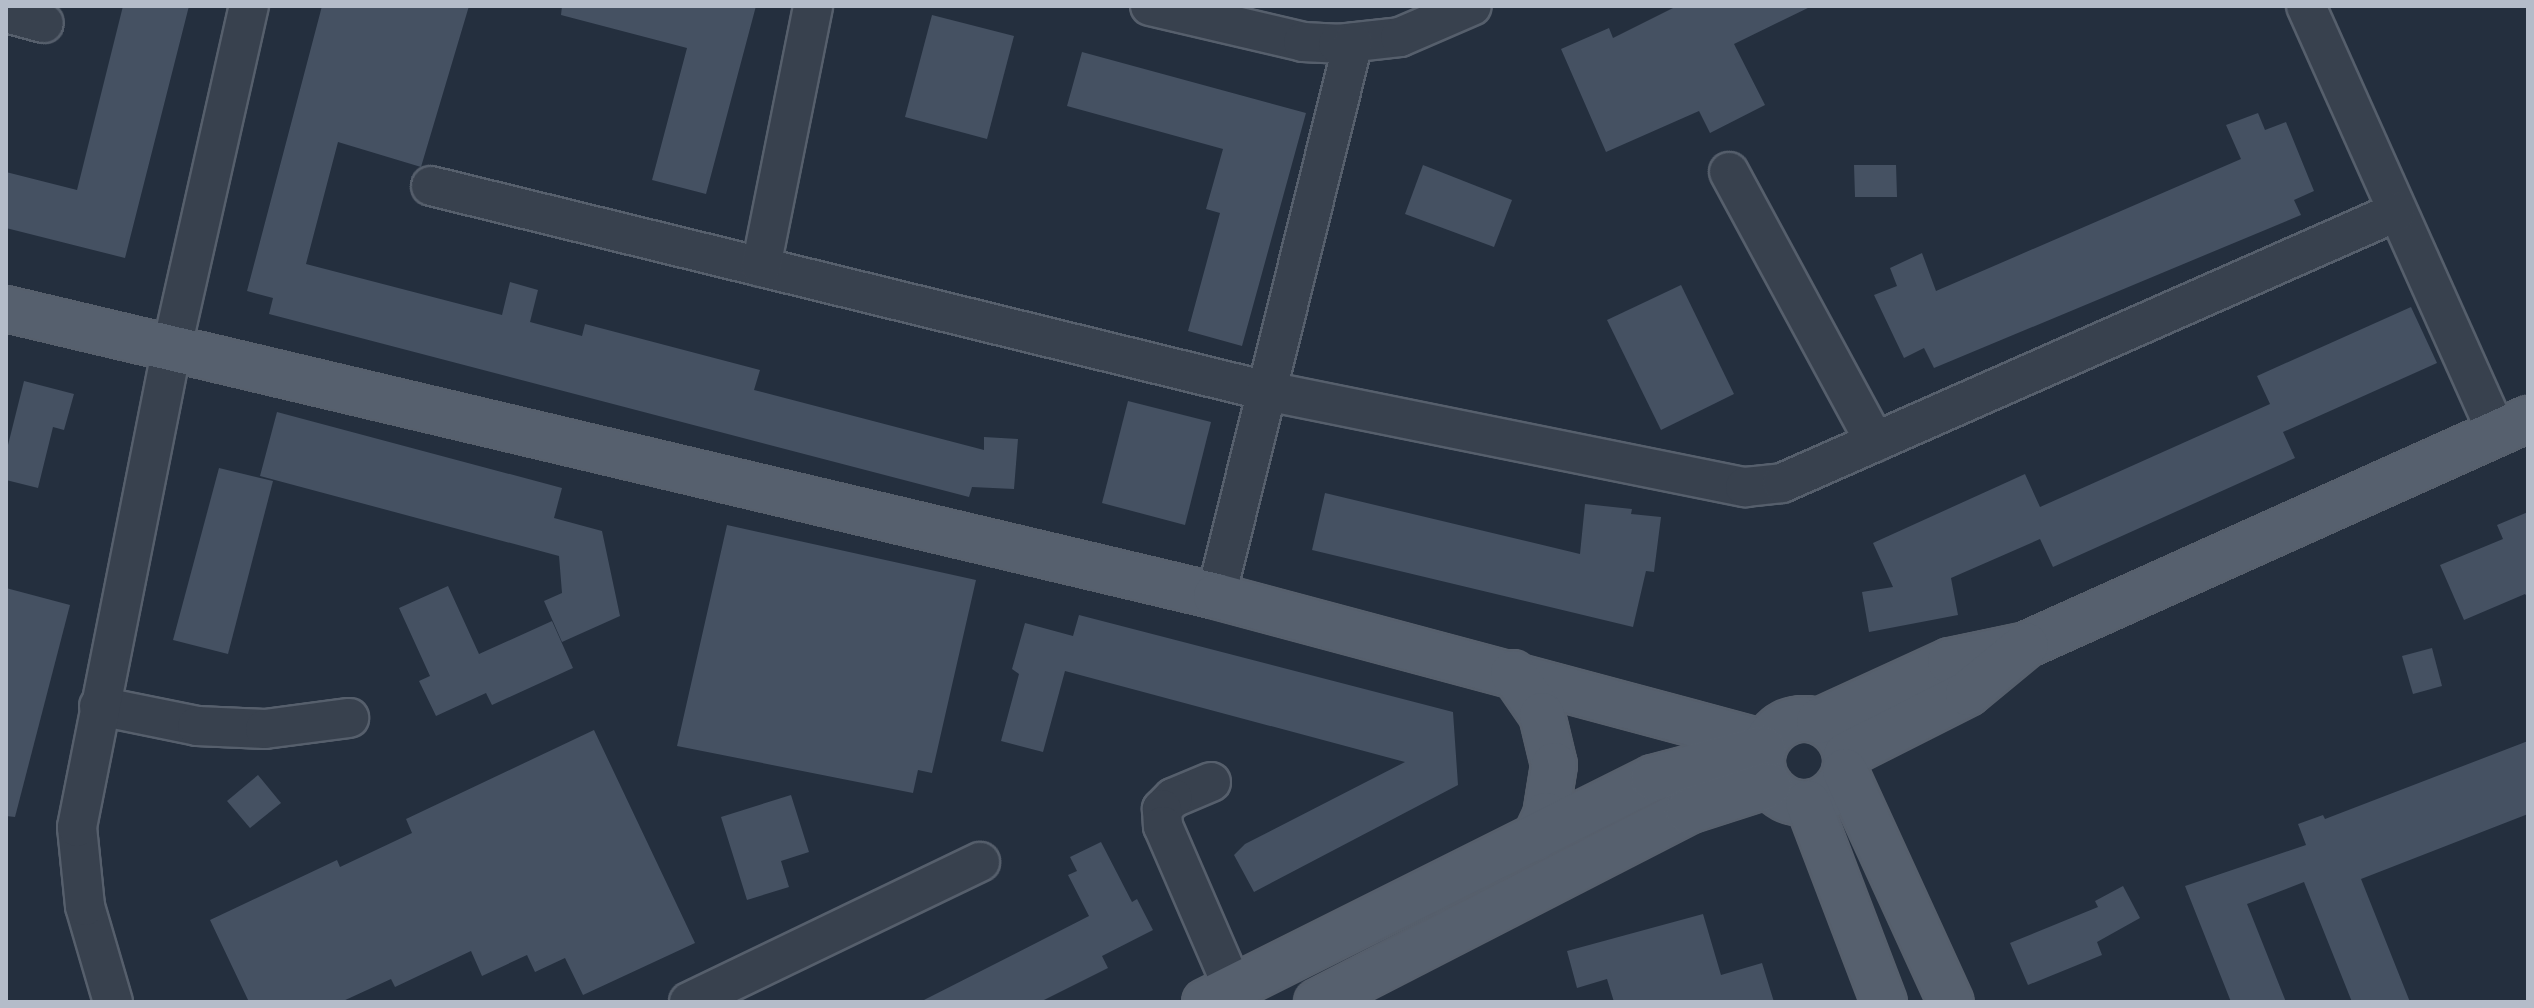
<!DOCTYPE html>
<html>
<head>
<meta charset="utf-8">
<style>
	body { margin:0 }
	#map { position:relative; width:2534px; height:1008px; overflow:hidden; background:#242f3e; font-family:"Public Sans",sans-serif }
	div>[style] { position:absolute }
	.building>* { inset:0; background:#455162 }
	.roads { filter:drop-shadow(2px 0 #565f6c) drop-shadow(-2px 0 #565f6c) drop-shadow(0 2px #565f6c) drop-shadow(0 -2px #565f6c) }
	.minor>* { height:38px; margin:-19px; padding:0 19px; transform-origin:19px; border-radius:19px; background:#38414e }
	.major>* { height:44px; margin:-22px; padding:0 22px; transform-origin:22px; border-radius:22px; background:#56606e }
	.major>.ring { margin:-22px; padding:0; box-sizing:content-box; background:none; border:44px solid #56606e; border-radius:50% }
	span { translate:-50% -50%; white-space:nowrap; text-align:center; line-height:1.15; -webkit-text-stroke:7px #1d2633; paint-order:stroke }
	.frame { position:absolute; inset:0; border:8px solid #b4bcc9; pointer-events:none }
</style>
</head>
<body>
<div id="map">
	<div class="building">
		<div style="clip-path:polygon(123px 6px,189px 6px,125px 258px,6px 228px,6px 172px,77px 190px)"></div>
		<div style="clip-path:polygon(322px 6px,469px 6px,421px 167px,338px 142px,306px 264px,502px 315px,510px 282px,538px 290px,530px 322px,582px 336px,585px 324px,760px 370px,754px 390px,984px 450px,984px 437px,1018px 439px,1014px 489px,972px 487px,969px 497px,269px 314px,273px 298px,247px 291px)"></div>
		<div style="clip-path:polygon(562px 6px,756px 6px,706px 194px,652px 180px,687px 48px,561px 15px)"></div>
		<div style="clip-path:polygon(1677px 6px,1812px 6px,1734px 44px,1765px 105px,1710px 133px,1699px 111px,1606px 152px,1561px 49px,1609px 28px,1613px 38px)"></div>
		<div style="clip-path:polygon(932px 15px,1014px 36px,987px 139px,905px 117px)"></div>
		<div style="clip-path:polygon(1082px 52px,1306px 113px,1242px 346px,1188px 331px,1220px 213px,1206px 209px,1223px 149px,1067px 106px)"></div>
		<div style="clip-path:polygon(2258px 113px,2265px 130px,2286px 122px,2314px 191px,2294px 200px,2301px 215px,1934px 368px,1924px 348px,1904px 358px,1874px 295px,1897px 286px,1890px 268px,1922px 253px,1936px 291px,2241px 159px,2226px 125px)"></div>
		<div style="clip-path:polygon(1423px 165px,1512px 200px,1494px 247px,1405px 214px)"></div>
		<div style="clip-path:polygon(1854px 165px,1896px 165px,1897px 197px,1855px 197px)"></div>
		<div style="clip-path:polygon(1681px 285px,1734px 394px,1661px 430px,1607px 320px)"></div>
		<div style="clip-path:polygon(2411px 307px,2437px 363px,2283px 432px,2295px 458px,2053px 567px,2040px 539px,1951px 578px,1958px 615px,1869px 632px,1862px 592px,1893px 587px,1873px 543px,2025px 474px,2040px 507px,2270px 404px,2257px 376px)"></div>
		<div style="clip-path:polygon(24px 381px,74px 394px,64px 430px,53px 427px,38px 488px,6px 480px,6px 453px)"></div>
		<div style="clip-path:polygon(1128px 401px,1211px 422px,1185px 525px,1102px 503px)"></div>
		<div style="clip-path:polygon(277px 412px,562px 488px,554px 518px,602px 531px,620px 616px,562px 642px,544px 601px,562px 593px,559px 556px,260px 476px)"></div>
		<div style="clip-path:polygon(219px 468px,273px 481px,228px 654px,173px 640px)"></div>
		<div style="clip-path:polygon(1325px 493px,1580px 554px,1585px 504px,1632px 509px,1631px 514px,1661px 517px,1654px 572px,1646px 571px,1633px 627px,1312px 550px)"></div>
		<div style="clip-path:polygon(2528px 512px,2528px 598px,2525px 594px,2464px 620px,2440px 565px,2503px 539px,2497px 525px)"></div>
		<div style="clip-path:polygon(727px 525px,976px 580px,932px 773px,918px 770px,913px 793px,677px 746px)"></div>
		<div style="clip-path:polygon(448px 586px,479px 654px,552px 621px,573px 668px,492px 705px,486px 693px,436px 716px,419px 681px,430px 676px,399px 608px)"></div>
		<div style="clip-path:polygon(6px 588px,70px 605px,15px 817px,6px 816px)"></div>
		<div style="clip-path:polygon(1079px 615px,1453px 712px,1458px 785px,1254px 892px,1234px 855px,1245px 844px,1405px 762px,1065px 671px,1043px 752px,1001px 741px,1019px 674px,1012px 669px,1025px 623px,1073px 636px)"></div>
		<div style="clip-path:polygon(2432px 648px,2442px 686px,2413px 694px,2402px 656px)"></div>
		<div style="clip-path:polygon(594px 730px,695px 943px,583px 995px,565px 958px,535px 972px,527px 955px,482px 976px,471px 951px,395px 987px,391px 979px,341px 1002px,249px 1002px,210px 920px,337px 860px,340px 867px,412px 833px,406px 819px)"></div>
		<div style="clip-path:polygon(2528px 741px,2528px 814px,2361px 879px,2410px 1002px,2352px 1002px,2304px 882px,2247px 904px,2286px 1002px,2231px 1002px,2185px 886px,2306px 845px,2298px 824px,2323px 815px,2325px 819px)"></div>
		<div style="clip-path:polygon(258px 775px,281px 803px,250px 828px,227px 801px)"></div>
		<div style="clip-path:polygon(791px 795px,809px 852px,781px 861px,789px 887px,747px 900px,721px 817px)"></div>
		<div style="clip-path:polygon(1101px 842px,1132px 902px,1137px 899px,1153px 930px,1102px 956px,1108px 968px,1040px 1002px,920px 1002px,1089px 916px,1068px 875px,1077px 871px,1070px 857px)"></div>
		<div style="clip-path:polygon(2123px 886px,2140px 918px,2097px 942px,2102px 955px,2028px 985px,2010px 943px,2098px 907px,2095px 901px)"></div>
		<div style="clip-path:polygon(1703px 914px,1721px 975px,1762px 963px,1774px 1002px,1614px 1002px,1607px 979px,1577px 988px,1567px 951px)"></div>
	</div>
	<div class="roads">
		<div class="minor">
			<div style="left:1150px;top:6px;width:157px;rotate:13.2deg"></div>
			<div style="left:1303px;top:42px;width:35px;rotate:3deg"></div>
			<div style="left:1338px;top:44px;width:62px;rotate:-6.4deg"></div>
			<div style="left:1400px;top:37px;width:78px;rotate:-23.3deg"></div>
			<div style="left:2306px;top:6px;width:468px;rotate:65.9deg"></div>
			<div style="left:6px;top:13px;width:39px;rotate:15deg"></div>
			<div style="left:1729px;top:172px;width:307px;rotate:61.6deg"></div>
			<div style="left:431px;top:186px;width:861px;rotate:13.78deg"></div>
			<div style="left:1267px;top:391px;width:488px;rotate:11.4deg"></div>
			<div style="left:1745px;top:487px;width:37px;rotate:-6deg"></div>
			<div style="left:1782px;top:483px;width:671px;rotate:-23.82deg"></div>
			<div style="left:761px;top:267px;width:266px;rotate:-78.7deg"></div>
			<div style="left:1216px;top:596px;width:570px;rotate:-76.09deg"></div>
			<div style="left:99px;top:706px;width:100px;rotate:11.5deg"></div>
			<div style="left:197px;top:726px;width:68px;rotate:2.5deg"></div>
			<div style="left:265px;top:729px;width:85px;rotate:-7.5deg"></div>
			<div style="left:1211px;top:782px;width:41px;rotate:157.2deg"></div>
			<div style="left:1173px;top:798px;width:16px;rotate:135deg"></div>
			<div style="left:1162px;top:809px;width:17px;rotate:87deg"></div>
			<div style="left:1163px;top:826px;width:176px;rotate:66.6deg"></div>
			<div style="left:113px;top:1002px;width:100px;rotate:-106.3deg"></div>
			<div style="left:85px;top:906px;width:79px;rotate:-95.8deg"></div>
			<div style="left:77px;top:827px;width:489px;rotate:-78.8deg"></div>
			<div style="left:172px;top:347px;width:350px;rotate:-77.3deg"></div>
			<div style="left:689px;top:1002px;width:323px;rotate:-25.7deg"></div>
		</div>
		<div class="major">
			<div style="left:6px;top:309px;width:1244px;rotate:13.34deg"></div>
			<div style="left:1216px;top:596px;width:568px;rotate:14.99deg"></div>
			<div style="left:1513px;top:673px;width:51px;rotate:55.4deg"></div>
			<div style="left:1542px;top:715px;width:51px;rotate:76.5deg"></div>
			<div style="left:1554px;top:765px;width:51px;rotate:99.1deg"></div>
			<div style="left:1546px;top:815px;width:26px;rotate:115deg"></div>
			<div class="ring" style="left:1762px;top:719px;width:40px;height:40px"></div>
			<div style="left:1819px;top:721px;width:144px;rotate:-24.6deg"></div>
			<div style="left:1950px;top:661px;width:78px;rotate:-11.9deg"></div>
			<div style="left:2026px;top:645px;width:551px;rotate:-24.24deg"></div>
			<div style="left:1846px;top:755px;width:137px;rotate:-26.9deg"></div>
			<div style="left:1968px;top:693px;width:75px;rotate:-39.6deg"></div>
			<div style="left:1845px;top:771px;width:254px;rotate:65.4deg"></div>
			<div style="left:1808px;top:803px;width:213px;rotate:69.1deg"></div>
			<div style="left:1205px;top:1002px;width:501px;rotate:-26.57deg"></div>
			<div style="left:1653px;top:778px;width:114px;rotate:-14.8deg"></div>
			<div style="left:1317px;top:1002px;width:417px;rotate:-27.2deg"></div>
			<div style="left:1688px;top:811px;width:85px;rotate:-17.8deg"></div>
		</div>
	</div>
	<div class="frame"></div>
</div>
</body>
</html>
